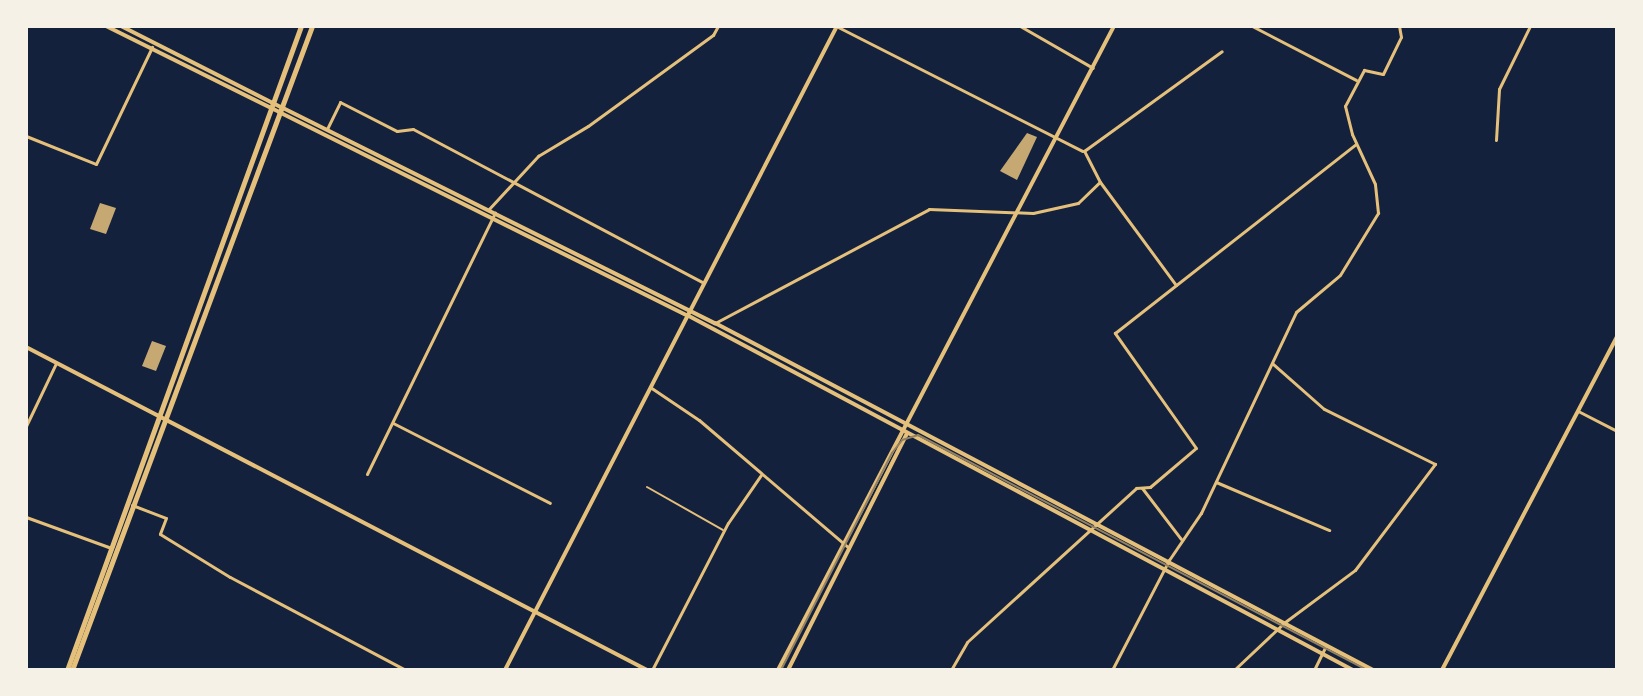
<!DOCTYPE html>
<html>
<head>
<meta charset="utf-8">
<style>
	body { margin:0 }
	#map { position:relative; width:1643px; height:696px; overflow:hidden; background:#14213d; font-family:Arial,sans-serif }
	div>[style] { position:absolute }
	.building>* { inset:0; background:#c6a872 }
	.service>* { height:2px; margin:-1px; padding:0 1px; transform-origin:1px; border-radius:1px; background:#e5c07b }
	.minor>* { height:3px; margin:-1.5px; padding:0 1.5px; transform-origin:1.5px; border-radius:1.5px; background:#e5c07b }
	.tertiary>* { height:4px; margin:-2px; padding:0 2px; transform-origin:2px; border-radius:2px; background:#e5c07b }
	.secondary>* { height:4px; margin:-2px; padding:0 2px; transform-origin:2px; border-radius:2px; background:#e5c07b }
	.primary>* { height:5px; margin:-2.5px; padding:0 2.5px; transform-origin:2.5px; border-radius:2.5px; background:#e5c07b }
	.tram>* { height:2px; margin:-1px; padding:0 1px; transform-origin:1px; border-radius:1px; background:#918062 }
	span { translate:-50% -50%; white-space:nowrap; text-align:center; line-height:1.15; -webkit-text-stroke:7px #f6f1e7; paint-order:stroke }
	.frame { position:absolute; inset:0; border:28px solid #f6f1e7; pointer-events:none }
</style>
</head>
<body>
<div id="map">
	<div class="building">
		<div style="clip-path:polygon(1027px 133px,1037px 137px,1017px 180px,1000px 171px)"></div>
		<div style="clip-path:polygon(100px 203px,116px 208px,106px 234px,90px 229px)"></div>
		<div style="clip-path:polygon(152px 341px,166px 346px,156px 371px,142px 366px)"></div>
	</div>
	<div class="service">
		<div style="left:647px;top:487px;width:87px;rotate:29.5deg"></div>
	</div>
	<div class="minor">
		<div style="left:836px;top:26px;width:276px;rotate:26.9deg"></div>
		<div style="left:1020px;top:26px;width:84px;rotate:29.9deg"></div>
		<div style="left:1252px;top:26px;width:117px;rotate:27.4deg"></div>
		<div style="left:327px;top:129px;width:30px;rotate:-64deg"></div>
		<div style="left:340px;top:102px;width:64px;rotate:27deg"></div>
		<div style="left:397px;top:131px;width:16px;rotate:-7deg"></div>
		<div style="left:413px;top:129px;width:329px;rotate:27.9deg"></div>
		<div style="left:26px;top:136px;width:75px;rotate:21.8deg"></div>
		<div style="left:96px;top:164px;width:130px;rotate:-64.4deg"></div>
		<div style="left:1496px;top:140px;width:51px;rotate:-86.6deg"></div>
		<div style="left:1499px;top:89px;width:70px;rotate:-63.8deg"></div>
		<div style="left:1100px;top:182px;width:128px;rotate:53.6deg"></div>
		<div style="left:488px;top:210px;width:74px;rotate:-47.2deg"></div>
		<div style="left:538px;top:156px;width:58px;rotate:-31deg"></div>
		<div style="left:588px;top:126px;width:155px;rotate:-36.1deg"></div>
		<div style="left:713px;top:35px;width:10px;rotate:-61deg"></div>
		<div style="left:715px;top:323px;width:242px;rotate:-28deg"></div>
		<div style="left:929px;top:209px;width:104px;rotate:2.2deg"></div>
		<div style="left:1033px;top:213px;width:46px;rotate:-12.5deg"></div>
		<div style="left:1078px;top:203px;width:30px;rotate:-44deg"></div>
		<div style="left:1100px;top:182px;width:35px;rotate:-117deg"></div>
		<div style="left:1084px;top:151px;width:170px;rotate:-35.9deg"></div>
		<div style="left:650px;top:387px;width:59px;rotate:34deg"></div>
		<div style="left:699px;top:420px;width:197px;rotate:40.5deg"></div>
		<div style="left:1578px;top:411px;width:44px;rotate:27.1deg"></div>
		<div style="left:393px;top:423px;width:176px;rotate:27deg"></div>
		<div style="left:26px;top:426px;width:70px;rotate:-64.5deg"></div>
		<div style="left:367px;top:474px;width:291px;rotate:-63.9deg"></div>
		<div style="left:1216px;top:482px;width:123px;rotate:23deg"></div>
		<div style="left:1142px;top:488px;width:64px;rotate:52.6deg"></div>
		<div style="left:132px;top:505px;width:36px;rotate:21deg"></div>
		<div style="left:166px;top:518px;width:17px;rotate:111deg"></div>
		<div style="left:160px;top:534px;width:82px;rotate:31.6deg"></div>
		<div style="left:230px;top:577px;width:199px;rotate:27.9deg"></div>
		<div style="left:26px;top:517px;width:90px;rotate:20deg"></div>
		<div style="left:652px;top:670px;width:165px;rotate:-62.7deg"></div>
		<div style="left:728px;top:523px;width:58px;rotate:-55.5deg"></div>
		<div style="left:951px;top:670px;width:32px;rotate:-60deg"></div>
		<div style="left:967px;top:642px;width:229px;rotate:-42.3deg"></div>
		<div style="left:1136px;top:488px;width:14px;rotate:-4deg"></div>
		<div style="left:1150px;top:487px;width:60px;rotate:-40.3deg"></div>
		<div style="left:1196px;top:448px;width:141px;rotate:-125.2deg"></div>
		<div style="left:1115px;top:333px;width:306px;rotate:-38.1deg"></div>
		<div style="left:1112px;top:670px;width:124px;rotate:-62.6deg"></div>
		<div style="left:1169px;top:560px;width:57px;rotate:-55.8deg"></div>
		<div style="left:1201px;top:513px;width:222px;rotate:-64.7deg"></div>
		<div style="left:1296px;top:312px;width:57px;rotate:-40.1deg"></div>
		<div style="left:1340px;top:275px;width:73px;rotate:-58.5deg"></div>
		<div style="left:1378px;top:213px;width:29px;rotate:-96deg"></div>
		<div style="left:1375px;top:184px;width:55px;rotate:-114.7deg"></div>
		<div style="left:1352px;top:134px;width:29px;rotate:-104deg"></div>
		<div style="left:1345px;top:106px;width:41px;rotate:-62.2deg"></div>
		<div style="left:1364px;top:70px;width:19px;rotate:12deg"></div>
		<div style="left:1383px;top:74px;width:41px;rotate:-64.1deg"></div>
		<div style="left:1401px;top:37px;width:11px;rotate:-100deg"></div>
		<div style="left:1234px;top:670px;width:70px;rotate:-43.3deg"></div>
		<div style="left:1285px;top:622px;width:87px;rotate:-36.6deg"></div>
		<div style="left:1355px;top:570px;width:133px;rotate:-53deg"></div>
		<div style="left:1435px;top:464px;width:124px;rotate:-153.6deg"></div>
		<div style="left:1324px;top:409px;width:69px;rotate:-138.5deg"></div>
		<div style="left:1314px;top:670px;width:28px;rotate:-64deg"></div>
	</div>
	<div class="tertiary">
		<div style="left:281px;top:107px;width:485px;rotate:26.5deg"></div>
		<div style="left:715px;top:323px;width:744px;rotate:27.81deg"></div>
		<div style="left:279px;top:112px;width:456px;rotate:26.5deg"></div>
		<div style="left:687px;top:315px;width:755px;rotate:28.06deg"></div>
		<div style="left:505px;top:670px;width:725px;rotate:-62.73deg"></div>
		<div style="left:778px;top:670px;width:726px;rotate:-62.45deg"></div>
		<div style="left:788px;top:670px;width:265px;rotate:-63.3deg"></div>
		<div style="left:1442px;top:670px;width:377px;rotate:-62.3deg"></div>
	</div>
	<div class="secondary">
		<div style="left:106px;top:26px;width:193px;rotate:26.4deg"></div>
		<div style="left:121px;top:26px;width:179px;rotate:26.9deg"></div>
		<div style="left:26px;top:347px;width:700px;rotate:27.48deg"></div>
	</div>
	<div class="primary">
		<div style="left:67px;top:670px;width:685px;rotate:-70.03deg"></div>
		<div style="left:72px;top:670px;width:687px;rotate:-69.56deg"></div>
	</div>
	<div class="tram">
		<div style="left:781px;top:670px;width:244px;rotate:-62.9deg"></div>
		<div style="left:892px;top:453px;width:16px;rotate:-52deg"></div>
		<div style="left:902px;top:440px;width:17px;rotate:-17deg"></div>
		<div style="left:918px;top:435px;width:507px;rotate:27.63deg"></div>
	</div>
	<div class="frame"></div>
</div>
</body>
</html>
